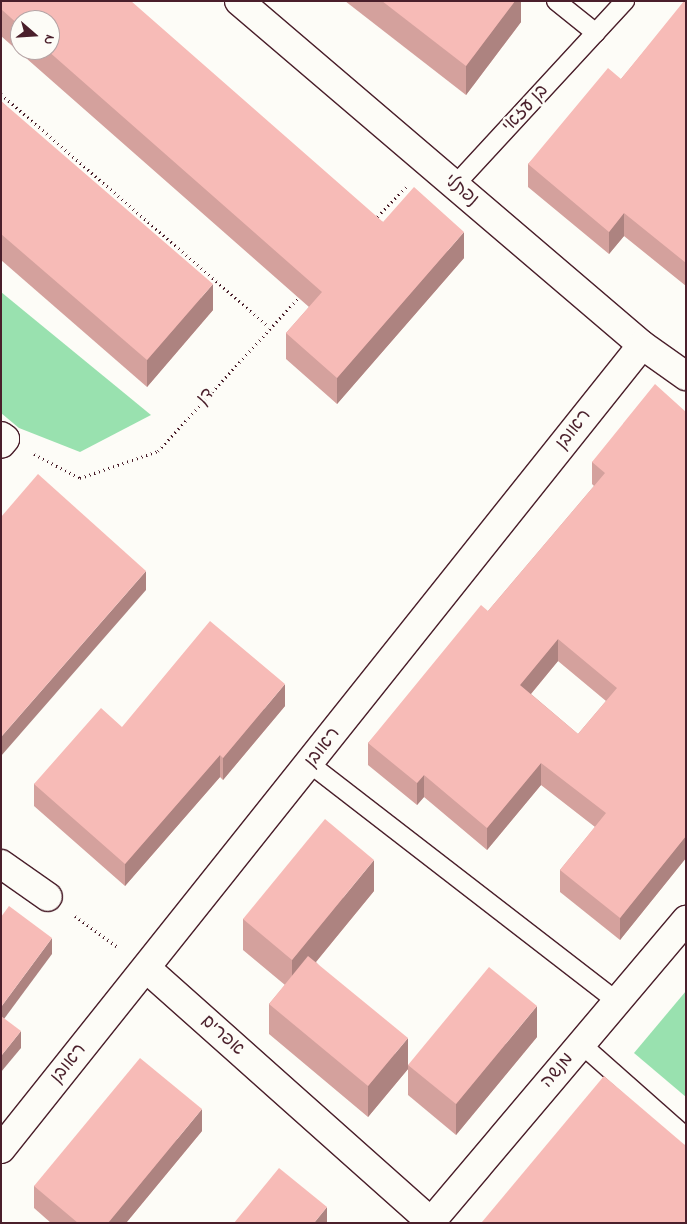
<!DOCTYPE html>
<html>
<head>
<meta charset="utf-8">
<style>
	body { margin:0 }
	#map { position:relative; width:687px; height:1224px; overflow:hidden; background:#fdfcf7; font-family:"Indie Flower","Playpen Sans Hebrew",sans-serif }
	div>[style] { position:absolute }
	.green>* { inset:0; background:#99e1af }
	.path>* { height:3px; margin-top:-1.5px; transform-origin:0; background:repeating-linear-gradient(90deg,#4a1f2b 0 1px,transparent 0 5px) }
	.roads { filter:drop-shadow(1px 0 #4a1f2b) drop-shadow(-1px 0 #4a1f2b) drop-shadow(0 1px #4a1f2b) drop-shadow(0 -1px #4a1f2b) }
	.lane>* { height:18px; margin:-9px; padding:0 9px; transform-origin:9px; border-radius:9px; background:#fdfcf7 }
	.street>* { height:28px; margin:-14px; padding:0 14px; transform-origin:14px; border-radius:14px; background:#fdfcf7 }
	.wall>* { inset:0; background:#d4a19d }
	.shaded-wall>* { inset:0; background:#ad8380 }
	.building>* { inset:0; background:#f7bbb7 }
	span { translate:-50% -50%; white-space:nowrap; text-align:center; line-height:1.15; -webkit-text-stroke:5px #fdfcf7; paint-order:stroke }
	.street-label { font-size:18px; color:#4a1f2b }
	.frame { position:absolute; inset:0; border:2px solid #4a1f2b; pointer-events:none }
	.north { position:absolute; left:10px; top:10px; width:50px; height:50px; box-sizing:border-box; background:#fdfcf7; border:1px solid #b5a4a5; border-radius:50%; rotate:109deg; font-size:14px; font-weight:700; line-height:20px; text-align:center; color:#4a1f2b }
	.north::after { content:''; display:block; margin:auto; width:18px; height:22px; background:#4a1f2b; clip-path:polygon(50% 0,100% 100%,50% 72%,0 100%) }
</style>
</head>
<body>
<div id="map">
	<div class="green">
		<div style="clip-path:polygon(1px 292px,151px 415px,80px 452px,19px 428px,1px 413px)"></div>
		<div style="clip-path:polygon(686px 991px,686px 1097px,634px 1053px)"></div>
	</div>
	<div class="path">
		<div style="left:1px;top:94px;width:355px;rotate:41deg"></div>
		<div style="left:374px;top:220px;width:46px;rotate:-45.9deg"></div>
		<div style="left:34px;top:454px;width:52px;rotate:27.6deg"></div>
		<div style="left:80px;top:478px;width:83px;rotate:-19.1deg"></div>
		<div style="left:158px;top:451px;width:210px;rotate:-47.5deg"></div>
		<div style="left:75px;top:916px;width:54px;rotate:36deg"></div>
	</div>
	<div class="roads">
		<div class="lane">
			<div style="left:556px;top:1px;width:51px;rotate:38.7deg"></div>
			<div style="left:455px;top:185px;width:251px;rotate:-47.3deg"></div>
			<div style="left:310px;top:764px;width:388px;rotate:37.7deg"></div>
			<div style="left:581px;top:1044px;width:140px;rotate:41.5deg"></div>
		</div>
		<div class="street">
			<div style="left:239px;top:1px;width:530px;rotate:40.48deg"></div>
			<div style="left:642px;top:345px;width:54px;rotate:35.2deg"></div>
			<div style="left:1px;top:436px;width:5px;rotate:37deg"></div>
			<div style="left:5px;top:439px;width:6px;rotate:129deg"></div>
			<div style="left:1px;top:864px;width:57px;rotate:35.1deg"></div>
			<div style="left:146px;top:968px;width:383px;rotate:41.7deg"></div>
			<div style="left:1px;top:1149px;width:1028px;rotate:-51.44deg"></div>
			<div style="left:430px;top:1223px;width:397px;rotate:-49.8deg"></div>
		</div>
	</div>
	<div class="wall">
		<div style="clip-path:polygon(evenodd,1px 1px,383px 222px,464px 258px,337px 404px,286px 359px,286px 333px,309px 307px,1px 36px,1px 1px,20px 20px,50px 50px,20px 50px,20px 20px)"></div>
		<div style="clip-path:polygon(345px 1px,521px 1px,521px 22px,466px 95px)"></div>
		<div style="clip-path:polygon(686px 1px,686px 286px,624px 236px,609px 254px,528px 187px,528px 164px,621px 79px)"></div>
		<div style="clip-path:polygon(1px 101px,213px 310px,147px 387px,1px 260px)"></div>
		<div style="clip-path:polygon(evenodd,686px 412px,686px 858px,620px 940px,560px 892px,560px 870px,595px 827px,541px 785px,487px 850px,424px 797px,417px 805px,368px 765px,368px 743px,488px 611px,594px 486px,592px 484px,592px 462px,686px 412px,558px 661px,606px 701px,578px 734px,531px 694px,558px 661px)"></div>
		<div style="clip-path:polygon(285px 706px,223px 780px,220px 777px,125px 886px,34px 806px,34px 784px,122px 727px)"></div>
		<div style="clip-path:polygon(374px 891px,316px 962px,408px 1069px,368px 1117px,269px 1034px,269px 1004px,285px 985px,243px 950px,243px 919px)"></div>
		<div style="clip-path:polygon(537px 1037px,456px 1135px,408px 1095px,408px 1065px)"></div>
		<div style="clip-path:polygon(202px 1131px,126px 1223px,51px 1223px,34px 1208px,34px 1186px)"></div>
	</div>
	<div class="shaded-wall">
		<div style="clip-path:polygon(515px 1px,521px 1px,521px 22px,466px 95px,466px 66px)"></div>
		<div style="clip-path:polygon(624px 213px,624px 236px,609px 254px,609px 232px)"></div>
		<div style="clip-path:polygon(464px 232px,464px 258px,337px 404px,337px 378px)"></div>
		<div style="clip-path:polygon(213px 284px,213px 310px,147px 387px,147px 360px)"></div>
		<div style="clip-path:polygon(146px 571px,146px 590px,1px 756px,1px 737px)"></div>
		<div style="clip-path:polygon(558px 639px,558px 661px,520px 707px,520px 685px)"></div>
		<div style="clip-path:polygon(285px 684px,285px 706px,223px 780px,223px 758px)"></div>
		<div style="clip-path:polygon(220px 755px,220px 777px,125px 886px,125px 864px)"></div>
		<div style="clip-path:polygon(541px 763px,541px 785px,487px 850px,487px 828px)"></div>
		<div style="clip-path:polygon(424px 775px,424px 797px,417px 805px,417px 783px)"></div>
		<div style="clip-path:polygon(686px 836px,686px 858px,620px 940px,620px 918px)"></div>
		<div style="clip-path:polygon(374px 860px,374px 891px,292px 991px,292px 960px)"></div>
		<div style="clip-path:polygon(52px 938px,52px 954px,1px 1023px,1px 1007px)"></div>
		<div style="clip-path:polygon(537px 1006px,537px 1037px,456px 1135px,456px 1104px)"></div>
		<div style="clip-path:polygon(21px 1031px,21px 1048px,1px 1072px,1px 1056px)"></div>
		<div style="clip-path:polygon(408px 1038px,408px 1069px,368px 1117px,368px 1086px)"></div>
		<div style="clip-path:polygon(202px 1109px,202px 1131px,126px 1223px,108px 1223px)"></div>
		<div style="clip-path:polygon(327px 1207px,327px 1223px,314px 1223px)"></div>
	</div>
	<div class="building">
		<div style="clip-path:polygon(1px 1px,131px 1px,383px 222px,414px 187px,464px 232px,337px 378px,286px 333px,322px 292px,47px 50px,50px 50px,50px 20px,20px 20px,20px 26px,1px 9px)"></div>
		<div style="clip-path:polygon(382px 1px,515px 1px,466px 66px)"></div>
		<div style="clip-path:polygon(684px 1px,686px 1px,686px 263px,624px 213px,609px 232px,528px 164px,608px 68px,621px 79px)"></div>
		<div style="clip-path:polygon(1px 101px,213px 284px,147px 360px,1px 234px)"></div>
		<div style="clip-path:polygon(evenodd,655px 384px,686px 412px,686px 836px,620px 918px,560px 870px,606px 813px,541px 763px,487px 828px,424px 775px,417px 783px,368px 743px,481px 605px,488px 611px,605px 473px,592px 462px,655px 384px,558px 639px,617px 688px,578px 734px,520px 685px,558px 639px)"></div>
		<div style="clip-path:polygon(38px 474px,146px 571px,1px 737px,1px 517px)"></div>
		<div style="clip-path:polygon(210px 621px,285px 684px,223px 758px,220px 755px,125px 864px,34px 784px,101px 708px,122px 727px)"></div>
		<div style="clip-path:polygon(325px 819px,374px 860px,292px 960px,243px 919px)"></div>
		<div style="clip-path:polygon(9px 906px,52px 938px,1px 1007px,1px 917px)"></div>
		<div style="clip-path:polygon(308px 956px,408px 1038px,368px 1086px,269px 1004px)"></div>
		<div style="clip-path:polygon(489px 967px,537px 1006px,456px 1104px,408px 1065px)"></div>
		<div style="clip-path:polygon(1px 1016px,21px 1031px,1px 1056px)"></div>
		<div style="clip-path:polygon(140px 1058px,202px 1109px,108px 1223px,78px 1223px,34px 1186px)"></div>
		<div style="clip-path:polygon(604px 1076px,686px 1146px,686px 1223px,483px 1223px,482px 1222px)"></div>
		<div style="clip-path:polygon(279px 1168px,327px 1207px,314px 1223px,234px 1223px)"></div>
	</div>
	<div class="street-label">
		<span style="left:526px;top:109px;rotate:-47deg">בן עזאי</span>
		<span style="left:461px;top:191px;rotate:40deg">נפתלי</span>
		<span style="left:206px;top:397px;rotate:-48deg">דן</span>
		<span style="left:574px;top:430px;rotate:-52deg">ראובן</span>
		<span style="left:323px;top:748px;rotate:-52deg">ראובן</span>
		<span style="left:222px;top:1036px;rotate:42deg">אפרים</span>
		<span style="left:69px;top:1064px;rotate:-51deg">ראובן</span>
		<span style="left:558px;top:1071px;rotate:-50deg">מנשה</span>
	</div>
	<div class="frame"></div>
	<div class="north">N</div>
</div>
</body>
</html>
